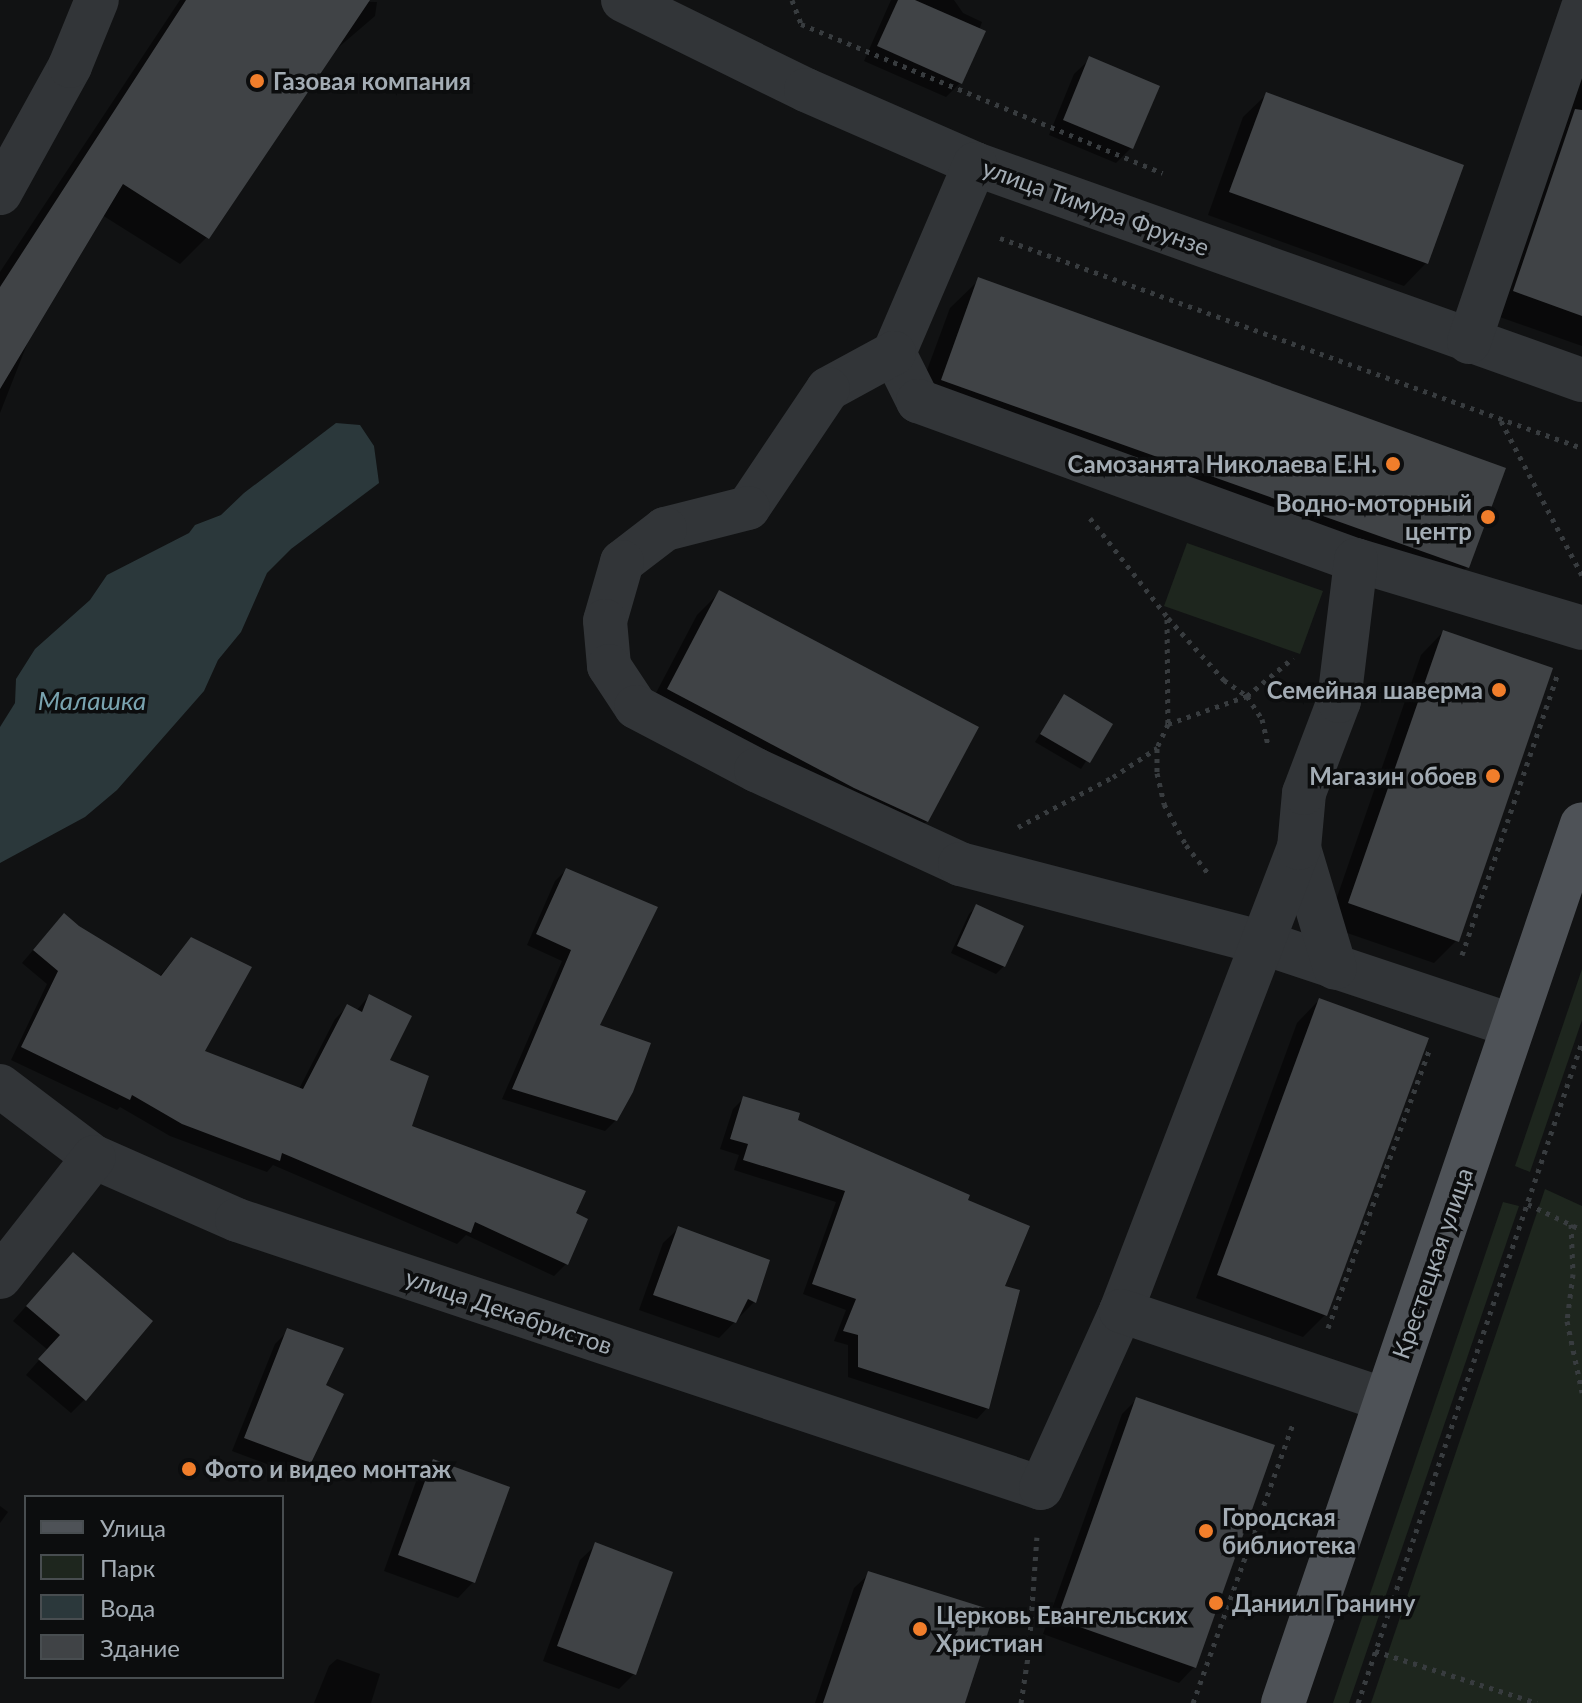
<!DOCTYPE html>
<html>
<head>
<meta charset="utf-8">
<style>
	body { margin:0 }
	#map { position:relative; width:1582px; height:1703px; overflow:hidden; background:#111213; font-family:Lato,sans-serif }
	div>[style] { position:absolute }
	.green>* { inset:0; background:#1e261e }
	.water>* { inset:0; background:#2b383b }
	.shadow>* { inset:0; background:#0007 }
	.building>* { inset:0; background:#404346 }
	.path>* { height:5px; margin-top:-2.5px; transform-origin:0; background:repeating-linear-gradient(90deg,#383c3f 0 4px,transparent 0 10px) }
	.minor>* { height:44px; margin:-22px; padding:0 22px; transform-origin:22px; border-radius:22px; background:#323538 }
	.major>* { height:44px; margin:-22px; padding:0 22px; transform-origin:22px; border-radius:22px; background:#4e5257 }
	.dots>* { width:22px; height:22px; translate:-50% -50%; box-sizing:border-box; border:4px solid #0c0d0e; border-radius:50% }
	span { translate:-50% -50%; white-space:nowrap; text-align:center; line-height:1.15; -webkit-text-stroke:7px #0c0d0e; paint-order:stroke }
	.poi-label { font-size:24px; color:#a3acb4; font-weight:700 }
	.left { translate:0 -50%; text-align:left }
	.right { translate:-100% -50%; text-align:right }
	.street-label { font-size:24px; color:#a3acb4 }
	.water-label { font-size:26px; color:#79a3af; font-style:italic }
	.legend { position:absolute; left:24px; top:1495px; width:260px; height:184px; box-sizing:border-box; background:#0c0d0e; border:2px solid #484d50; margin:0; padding:10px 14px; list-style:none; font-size:24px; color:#a3acb4 }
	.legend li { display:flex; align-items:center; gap:16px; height:40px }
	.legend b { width:40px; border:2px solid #484d50 }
</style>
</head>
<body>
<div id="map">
	<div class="green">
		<div style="clip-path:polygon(1187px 543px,1323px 591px,1300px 654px,1164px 606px)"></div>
		<div style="clip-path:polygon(1582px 969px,1582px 1020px,1530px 1172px,1515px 1166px)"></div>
		<div style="clip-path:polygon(1545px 1189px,1582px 1206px,1582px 1703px,1371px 1703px)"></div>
		<div style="clip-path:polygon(1503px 1202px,1519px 1206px,1349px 1703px,1333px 1703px)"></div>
	</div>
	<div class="water">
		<div style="clip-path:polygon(336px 423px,360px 425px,374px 446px,379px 483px,291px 549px,267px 573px,241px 632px,218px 660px,204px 691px,117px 790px,85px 817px,0 863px,0 727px,15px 703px,16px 679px,35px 649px,90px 600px,107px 575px,189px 533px,195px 525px,221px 515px,244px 493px)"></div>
	</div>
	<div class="shadow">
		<div style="clip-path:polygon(180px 0,377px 2px,375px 16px,333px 52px,207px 237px,180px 264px,102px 215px,33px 329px,0 413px,0 272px)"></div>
		<div style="clip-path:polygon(891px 0,954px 0,963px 13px,982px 22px,960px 83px,946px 97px,864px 61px)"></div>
		<div style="clip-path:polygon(1582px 48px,1582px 346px,1491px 314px)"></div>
		<div style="clip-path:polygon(1090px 59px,1131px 148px,1116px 163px,1049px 135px,1074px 74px)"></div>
		<div style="clip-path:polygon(1266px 95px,1426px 263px,1404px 286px,1208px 215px,1243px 117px)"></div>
		<div style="clip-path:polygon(979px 280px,1467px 567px,1438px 596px,913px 408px,950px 308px)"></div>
		<div style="clip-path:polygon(720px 592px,927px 821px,904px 843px,646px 712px,697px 615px)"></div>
		<div style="clip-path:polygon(1443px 632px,1457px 940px,1434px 963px,1327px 926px,1421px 655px)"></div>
		<div style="clip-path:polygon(1064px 697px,1110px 724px,1081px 769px,1035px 742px)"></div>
		<div style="clip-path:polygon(566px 870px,616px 1120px,605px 1131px,502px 1099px,562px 961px,527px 945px,555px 881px)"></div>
		<div style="clip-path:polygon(976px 907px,1004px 966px,996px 974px,951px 953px,969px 914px)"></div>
		<div style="clip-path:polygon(52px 928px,78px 928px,159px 977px,191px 939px,202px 1052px,299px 1089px,335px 1019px,347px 1007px,356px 1011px,369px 996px,409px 1127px,573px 1214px,566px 1264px,554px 1276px,466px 1235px,457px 1244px,273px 1165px,267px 1172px,170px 1136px,120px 1107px,117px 1110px,11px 1060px,47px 984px,22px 963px)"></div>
		<div style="clip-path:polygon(1319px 1000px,1326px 1314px,1303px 1337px,1196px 1298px,1297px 1023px)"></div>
		<div style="clip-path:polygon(744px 1098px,966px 1201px,1002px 1288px,987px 1408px,977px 1419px,848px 1377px,848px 1345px,834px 1341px,846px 1310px,803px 1294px,836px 1202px,734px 1170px,739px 1155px,720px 1149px,733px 1109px)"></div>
		<div style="clip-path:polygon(679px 1228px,754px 1302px,719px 1338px,639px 1310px,663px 1243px)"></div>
		<div style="clip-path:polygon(59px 1269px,85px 1399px,71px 1413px,26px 1375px,48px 1350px,13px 1321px)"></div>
		<div style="clip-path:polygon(288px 1331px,324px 1386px,309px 1462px,296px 1475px,232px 1451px,275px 1344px)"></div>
		<div style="clip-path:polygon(1137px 1399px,1194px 1667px,1179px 1683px,1043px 1634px,1122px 1414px)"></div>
		<div style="clip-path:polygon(433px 1461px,473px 1582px,458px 1598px,384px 1571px,418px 1476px)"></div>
		<div style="clip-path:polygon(0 1506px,8px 1512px,0 1523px)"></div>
		<div style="clip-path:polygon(596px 1545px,634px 1674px,619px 1689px,543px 1661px,580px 1560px)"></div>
		<div style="clip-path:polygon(869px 1574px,909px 1703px,815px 1703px,854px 1588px)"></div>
		<div style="clip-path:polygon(337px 1659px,380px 1674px,371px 1703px,314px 1703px,329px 1666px)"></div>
	</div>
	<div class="building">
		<div style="clip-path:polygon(186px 0,370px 0,209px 239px,123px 184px,0 389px,0 287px)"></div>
		<div style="clip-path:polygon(898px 0,915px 0,986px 31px,962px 84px,877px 46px)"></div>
		<div style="clip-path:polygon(1089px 56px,1160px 86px,1133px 149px,1063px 120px)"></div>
		<div style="clip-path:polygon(1266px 92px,1464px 165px,1428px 264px,1229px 192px)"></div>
		<div style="clip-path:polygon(1575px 109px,1582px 110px,1582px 316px,1513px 291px)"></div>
		<div style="clip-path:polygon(978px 277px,1506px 468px,1469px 568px,941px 380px)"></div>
		<div style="clip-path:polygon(719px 590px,979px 727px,928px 822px,854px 788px,667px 689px)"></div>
		<div style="clip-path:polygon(1443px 630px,1553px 668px,1459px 942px,1348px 903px)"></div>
		<div style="clip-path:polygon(1064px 694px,1113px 724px,1090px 763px,1040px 734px)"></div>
		<div style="clip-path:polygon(566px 868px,658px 907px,600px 1025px,651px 1043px,633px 1092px,617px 1121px,512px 1089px,571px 950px,536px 934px)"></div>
		<div style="clip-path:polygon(976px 904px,1024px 926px,1005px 967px,957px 946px)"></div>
		<div style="clip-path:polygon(64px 913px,79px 926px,161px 976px,191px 937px,252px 967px,205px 1051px,303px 1089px,347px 1004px,362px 1012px,369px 994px,412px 1016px,390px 1060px,429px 1076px,412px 1126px,586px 1191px,576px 1213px,588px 1219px,568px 1265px,475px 1222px,471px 1233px,282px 1153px,280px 1161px,182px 1124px,132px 1095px,130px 1100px,21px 1047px,58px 971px,33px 950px)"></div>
		<div style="clip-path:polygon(1319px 998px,1429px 1038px,1327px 1316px,1217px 1275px)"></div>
		<div style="clip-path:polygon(743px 1096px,800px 1113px,798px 1120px,970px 1195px,968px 1200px,1030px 1226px,1005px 1286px,1020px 1290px,989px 1409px,858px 1367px,858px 1335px,843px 1331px,856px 1299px,812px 1284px,845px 1191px,743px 1160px,748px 1144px,730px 1139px)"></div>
		<div style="clip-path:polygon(678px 1226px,770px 1260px,756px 1303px,748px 1299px,736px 1323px,653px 1295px)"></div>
		<div style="clip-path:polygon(73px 1252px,153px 1321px,86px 1401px,38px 1359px,60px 1335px,26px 1306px)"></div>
		<div style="clip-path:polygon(287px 1328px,344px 1348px,326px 1385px,344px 1394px,311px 1463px,244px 1438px)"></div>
		<div style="clip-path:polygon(1136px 1397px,1275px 1445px,1196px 1668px,1057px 1619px)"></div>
		<div style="clip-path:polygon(433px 1459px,510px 1487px,475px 1583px,398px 1555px)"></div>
		<div style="clip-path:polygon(595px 1542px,673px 1572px,636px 1675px,557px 1646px)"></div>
		<div style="clip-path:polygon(868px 1571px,995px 1611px,965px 1703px,823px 1703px)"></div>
	</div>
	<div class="path">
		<div style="left:792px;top:0;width:26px;rotate:69deg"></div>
		<div style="left:801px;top:24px;width:391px;rotate:22.4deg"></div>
		<div style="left:1000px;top:238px;width:619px;rotate:19.84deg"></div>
		<div style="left:1501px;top:421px;width:174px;rotate:62.3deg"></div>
		<div style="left:1090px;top:518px;width:127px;rotate:52deg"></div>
		<div style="left:1168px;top:618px;width:84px;rotate:47.9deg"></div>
		<div style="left:1224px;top:680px;width:28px;rotate:35deg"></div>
		<div style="left:1247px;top:696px;width:27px;rotate:57deg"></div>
		<div style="left:1262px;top:719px;width:28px;rotate:77deg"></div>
		<div style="left:1167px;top:619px;width:105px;rotate:89.5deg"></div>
		<div style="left:1168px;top:724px;width:26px;rotate:115deg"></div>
		<div style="left:1157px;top:748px;width:25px;rotate:90deg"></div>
		<div style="left:1157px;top:773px;width:32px;rotate:77deg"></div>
		<div style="left:1164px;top:804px;width:47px;rotate:61.8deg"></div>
		<div style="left:1186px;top:845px;width:39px;rotate:52deg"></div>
		<div style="left:1168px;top:724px;width:84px;rotate:-19.5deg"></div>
		<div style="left:1247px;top:696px;width:60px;rotate:-39.6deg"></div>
		<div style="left:1018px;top:827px;width:107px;rotate:-27.8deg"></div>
		<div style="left:1113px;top:777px;width:53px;rotate:-33.4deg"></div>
		<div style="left:1462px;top:955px;width:298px;rotate:-71.2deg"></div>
		<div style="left:1528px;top:1204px;width:60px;rotate:25.7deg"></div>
		<div style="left:1571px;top:1224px;width:50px;rotate:87.7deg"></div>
		<div style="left:1573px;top:1274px;width:47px;rotate:97.3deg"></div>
		<div style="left:1567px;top:1321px;width:73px;rotate:78.1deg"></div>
		<div style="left:1328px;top:1328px;width:295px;rotate:-70deg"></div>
		<div style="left:1375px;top:1651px;width:170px;rotate:17.8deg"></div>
		<div style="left:1021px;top:1703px;width:54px;rotate:-81.4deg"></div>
		<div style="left:1029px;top:1650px;width:113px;rotate:-86deg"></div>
		<div style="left:1193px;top:1703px;width:296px;rotate:-70.3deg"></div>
		<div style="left:1358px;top:1703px;width:698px;rotate:-71.28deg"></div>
	</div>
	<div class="minor">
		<div style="left:623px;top:0;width:204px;rotate:26.2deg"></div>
		<div style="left:806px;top:90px;width:184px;rotate:23.6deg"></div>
		<div style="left:975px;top:164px;width:644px;rotate:19.59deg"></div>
		<div style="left:975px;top:164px;width:206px;rotate:113.2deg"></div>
		<div style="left:894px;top:353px;width:54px;rotate:63.4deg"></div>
		<div style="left:918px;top:401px;width:466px;rotate:20deg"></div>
		<div style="left:1356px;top:560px;width:236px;rotate:16.7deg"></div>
		<div style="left:0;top:193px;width:145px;rotate:-61.1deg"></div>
		<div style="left:70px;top:66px;width:71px;rotate:-67.8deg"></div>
		<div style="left:1469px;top:342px;width:351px;rotate:-71.2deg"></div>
		<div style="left:894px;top:353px;width:75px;rotate:151.4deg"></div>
		<div style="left:828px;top:389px;width:143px;rotate:123.9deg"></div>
		<div style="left:748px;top:508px;width:86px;rotate:165.8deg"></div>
		<div style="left:665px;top:529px;width:54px;rotate:142.5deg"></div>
		<div style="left:622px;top:562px;width:61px;rotate:106.1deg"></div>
		<div style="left:605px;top:621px;width:45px;rotate:84.9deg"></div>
		<div style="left:609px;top:666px;width:49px;rotate:56.6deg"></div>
		<div style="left:636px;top:707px;width:136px;rotate:27.7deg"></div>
		<div style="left:756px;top:770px;width:225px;rotate:24.7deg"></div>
		<div style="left:960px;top:864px;width:314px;rotate:14.6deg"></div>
		<div style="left:1264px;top:943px;width:262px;rotate:18.4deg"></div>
		<div style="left:1299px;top:848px;width:125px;rotate:73.3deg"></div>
		<div style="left:0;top:1086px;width:118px;rotate:37.1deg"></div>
		<div style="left:94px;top:1157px;width:156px;rotate:23.8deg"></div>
		<div style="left:237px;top:1220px;width:847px;rotate:18.43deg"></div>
		<div style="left:1041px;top:1488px;width:194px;rotate:-65.7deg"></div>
		<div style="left:1121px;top:1311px;width:496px;rotate:-69deg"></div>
		<div style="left:1299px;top:848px;width:55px;rotate:-84.8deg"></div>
		<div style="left:1304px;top:793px;width:98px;rotate:-69.2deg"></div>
		<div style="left:1339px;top:701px;width:142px;rotate:-83.1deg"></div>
		<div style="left:0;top:1277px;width:152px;rotate:-51.9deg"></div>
		<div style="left:1121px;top:1311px;width:279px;rotate:18.6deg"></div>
	</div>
	<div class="major">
		<div style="left:1283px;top:1703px;width:928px;rotate:-71.21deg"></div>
	</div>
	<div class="dots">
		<div style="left:257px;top:81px;background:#f17e2b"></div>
		<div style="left:1393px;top:464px;background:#f17e2b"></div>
		<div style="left:1488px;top:517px;background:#f17e2b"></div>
		<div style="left:1499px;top:690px;background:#f17e2b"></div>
		<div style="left:1493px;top:776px;background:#f17e2b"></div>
		<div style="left:189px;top:1469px;background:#f17e2b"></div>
		<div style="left:1206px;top:1531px;background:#f17e2b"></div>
		<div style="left:1216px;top:1603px;background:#f17e2b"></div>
		<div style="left:920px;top:1629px;background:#f17e2b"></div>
	</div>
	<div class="poi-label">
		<span class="left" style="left:273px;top:81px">Газовая компания</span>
		<span class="right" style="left:1377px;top:464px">Самозанята Николаева Е.Н.</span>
		<span class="right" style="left:1472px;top:517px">Водно-моторный<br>центр</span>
		<span class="right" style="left:1483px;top:690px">Семейная шаверма</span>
		<span class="right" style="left:1477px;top:776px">Магазин обоев</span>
		<span class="left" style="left:205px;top:1469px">Фото и видео монтаж</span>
		<span class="left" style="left:1222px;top:1531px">Городская<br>библиотека</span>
		<span class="left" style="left:1232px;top:1603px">Даниил Гранину</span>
		<span class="left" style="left:936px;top:1629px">Церковь Евангельских<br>Христиан</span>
	</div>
	<div class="street-label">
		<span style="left:1096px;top:207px;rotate:20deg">улица Тимура Фрунзе</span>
		<span style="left:1432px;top:1263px;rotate:-71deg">Крестецкая улица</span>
		<span style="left:509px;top:1311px;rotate:19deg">улица Декабристов</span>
	</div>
	<div class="water-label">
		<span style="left:92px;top:701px">Малашка</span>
	</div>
	<ul class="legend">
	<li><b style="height:10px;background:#4e5257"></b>Улица</li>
	<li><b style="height:22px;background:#1e261e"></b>Парк</li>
	<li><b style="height:22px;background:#2b383b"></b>Вода</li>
	<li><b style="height:22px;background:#404346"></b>Здание</li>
	</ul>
</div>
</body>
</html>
